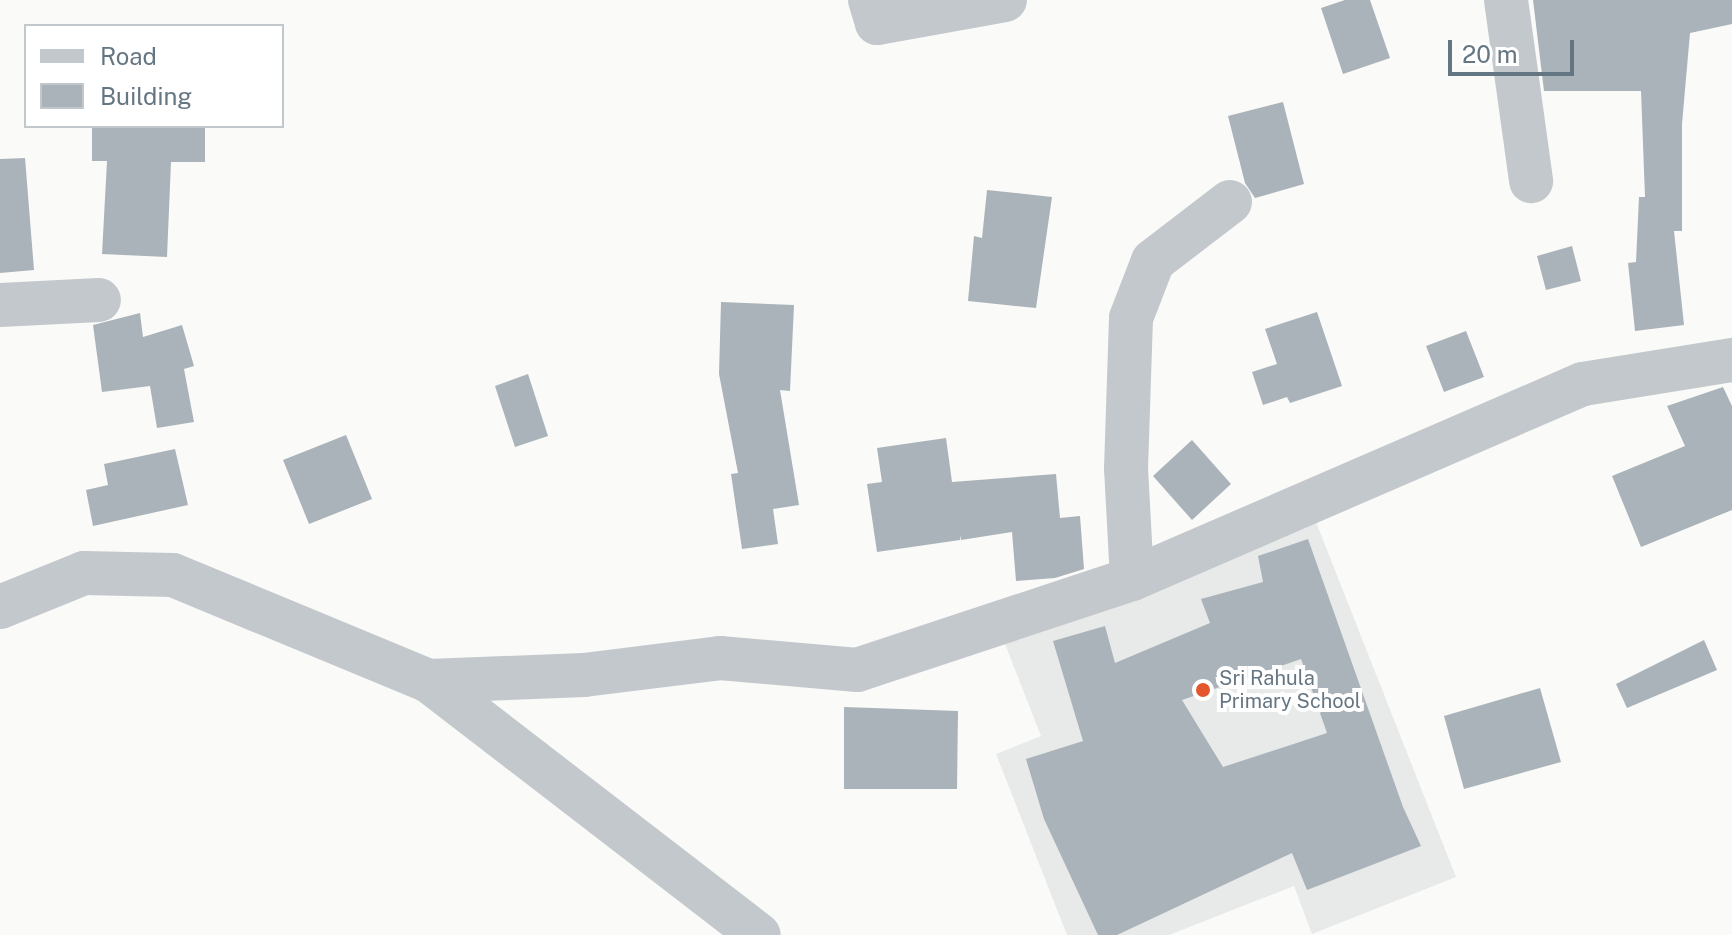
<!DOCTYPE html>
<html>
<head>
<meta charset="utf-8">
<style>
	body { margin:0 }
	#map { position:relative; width:1732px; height:935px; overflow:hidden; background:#fafaf8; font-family:"Public Sans",sans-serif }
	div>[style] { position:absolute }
	.built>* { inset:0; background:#e8e9e9 }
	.building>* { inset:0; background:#aab3b9 }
	.minor>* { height:44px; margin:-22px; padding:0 22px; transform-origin:22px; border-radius:22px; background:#c3c8cc }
	.dots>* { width:22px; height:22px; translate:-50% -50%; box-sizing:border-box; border:4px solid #fff; border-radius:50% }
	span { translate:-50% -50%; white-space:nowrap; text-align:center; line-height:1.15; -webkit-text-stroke:8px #fff; paint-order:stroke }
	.poi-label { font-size:20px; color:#657683 }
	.left { translate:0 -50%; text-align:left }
	.legend { position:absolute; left:24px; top:24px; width:260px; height:104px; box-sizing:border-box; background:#fff; border:2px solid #c1c8cd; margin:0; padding:10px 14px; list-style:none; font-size:24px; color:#657683 }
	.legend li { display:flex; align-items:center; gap:16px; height:40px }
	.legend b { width:40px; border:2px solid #c1c8cd }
	.scale { position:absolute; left:1448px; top:40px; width:126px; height:36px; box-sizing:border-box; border:4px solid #657683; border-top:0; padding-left:10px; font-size:24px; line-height:28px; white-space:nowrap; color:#657683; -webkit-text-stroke:6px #fff; paint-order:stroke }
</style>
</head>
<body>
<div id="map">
	<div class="built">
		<div style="clip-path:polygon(1316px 522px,1456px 877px,1312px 934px,1294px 886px,1169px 935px,1067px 935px,996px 754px,1041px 736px,1005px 644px)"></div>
	</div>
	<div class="building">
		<div style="clip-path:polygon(1345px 0,1370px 0,1390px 58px,1343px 74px,1321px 8px)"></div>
		<div style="clip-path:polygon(1533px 0,1732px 0,1732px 24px,1690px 33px,1682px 124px,1682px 231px,1674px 231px,1684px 325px,1635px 331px,1628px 263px,1636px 262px,1639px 197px,1645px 197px,1641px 91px,1544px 91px)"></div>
		<div style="clip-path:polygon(1283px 102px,1304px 184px,1255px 198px,1245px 183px,1228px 116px)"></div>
		<div style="clip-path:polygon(92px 126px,205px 126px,205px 162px,171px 162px,167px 257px,102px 254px,107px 161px,92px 161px)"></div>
		<div style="clip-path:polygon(25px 158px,34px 270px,0 273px,0 159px)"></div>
		<div style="clip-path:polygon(987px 190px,1052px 197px,1036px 308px,968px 301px,974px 236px,982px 238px)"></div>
		<div style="clip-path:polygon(1572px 246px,1581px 281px,1546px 290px,1537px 256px)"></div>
		<div style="clip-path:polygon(721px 302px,794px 305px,790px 391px,780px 390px,799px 505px,773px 509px,778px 544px,742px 549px,731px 474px,738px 473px,719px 374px)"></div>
		<div style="clip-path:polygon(1317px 312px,1342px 386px,1290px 403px,1287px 397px,1263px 405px,1252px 372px,1277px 364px,1265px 329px)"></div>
		<div style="clip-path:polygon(140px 313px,143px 337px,182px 325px,194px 366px,184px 369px,194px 422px,157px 428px,150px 386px,102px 392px,93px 325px)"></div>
		<div style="clip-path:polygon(1466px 331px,1484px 377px,1444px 392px,1426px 346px)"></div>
		<div style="clip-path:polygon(528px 374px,548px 436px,515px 447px,495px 386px)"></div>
		<div style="clip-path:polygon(1723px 387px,1732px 406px,1732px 510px,1641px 547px,1612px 476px,1685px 446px,1667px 406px)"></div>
		<div style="clip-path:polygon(346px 435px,372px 499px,309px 524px,283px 460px)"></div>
		<div style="clip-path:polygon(946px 438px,952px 482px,1056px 474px,1060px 518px,1080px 516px,1084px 569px,1055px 578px,1016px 581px,1012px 532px,961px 540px,960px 535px,960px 540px,877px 552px,867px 484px,882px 482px,877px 448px)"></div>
		<div style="clip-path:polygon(1192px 440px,1231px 484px,1192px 520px,1153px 476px)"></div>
		<div style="clip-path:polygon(175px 449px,188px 505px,93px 526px,86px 490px,108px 485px,104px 464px)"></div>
		<div style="clip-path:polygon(evenodd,1308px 539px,1403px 807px,1421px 846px,1307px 890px,1292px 853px,1117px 935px,1098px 935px,1044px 819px,1026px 759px,1083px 741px,1053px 641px,1105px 626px,1115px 663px,1210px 623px,1201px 599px,1263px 582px,1258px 556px,1308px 539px,1301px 659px,1327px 733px,1223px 767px,1182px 700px,1301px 659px)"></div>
		<div style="clip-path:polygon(1704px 640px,1717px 670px,1627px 708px,1616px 684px)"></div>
		<div style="clip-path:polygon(1540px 688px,1561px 762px,1464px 789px,1444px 716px)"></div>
		<div style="clip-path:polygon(844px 707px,958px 711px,957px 789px,844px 789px)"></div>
	</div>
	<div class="minor">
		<div style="left:870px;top:0;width:24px;rotate:73deg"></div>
		<div style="left:877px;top:23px;width:130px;rotate:-10.2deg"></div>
		<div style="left:1506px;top:0;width:183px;rotate:82.1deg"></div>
		<div style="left:0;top:305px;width:99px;rotate:-2.9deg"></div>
		<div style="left:1132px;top:579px;width:110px;rotate:-93.1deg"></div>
		<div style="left:1126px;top:469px;width:151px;rotate:-88.1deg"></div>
		<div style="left:1131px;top:318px;width:61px;rotate:-68.9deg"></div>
		<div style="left:1153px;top:261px;width:97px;rotate:-37.5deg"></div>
		<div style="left:0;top:607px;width:91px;rotate:-22deg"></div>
		<div style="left:84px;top:573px;width:89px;rotate:1.3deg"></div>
		<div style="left:173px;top:575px;width:277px;rotate:22.5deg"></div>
		<div style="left:429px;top:681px;width:416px;rotate:37.6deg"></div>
		<div style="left:429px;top:681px;width:155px;rotate:-2.2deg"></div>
		<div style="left:584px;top:675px;width:137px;rotate:-7.1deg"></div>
		<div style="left:720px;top:658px;width:138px;rotate:5deg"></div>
		<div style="left:857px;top:670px;width:290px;rotate:-18.3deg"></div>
		<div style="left:1132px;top:579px;width:491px;rotate:-23.4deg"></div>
		<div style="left:1583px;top:384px;width:151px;rotate:-9.2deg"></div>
	</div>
	<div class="dots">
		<div style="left:1203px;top:690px;background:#e4572e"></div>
	</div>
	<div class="poi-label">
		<span class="left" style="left:1219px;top:690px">Sri Rahula<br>Primary School</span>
	</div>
	<ul class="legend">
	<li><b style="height:10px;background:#c3c8cc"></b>Road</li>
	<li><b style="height:22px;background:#aab3b9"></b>Building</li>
	</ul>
	<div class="scale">20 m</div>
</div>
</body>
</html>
